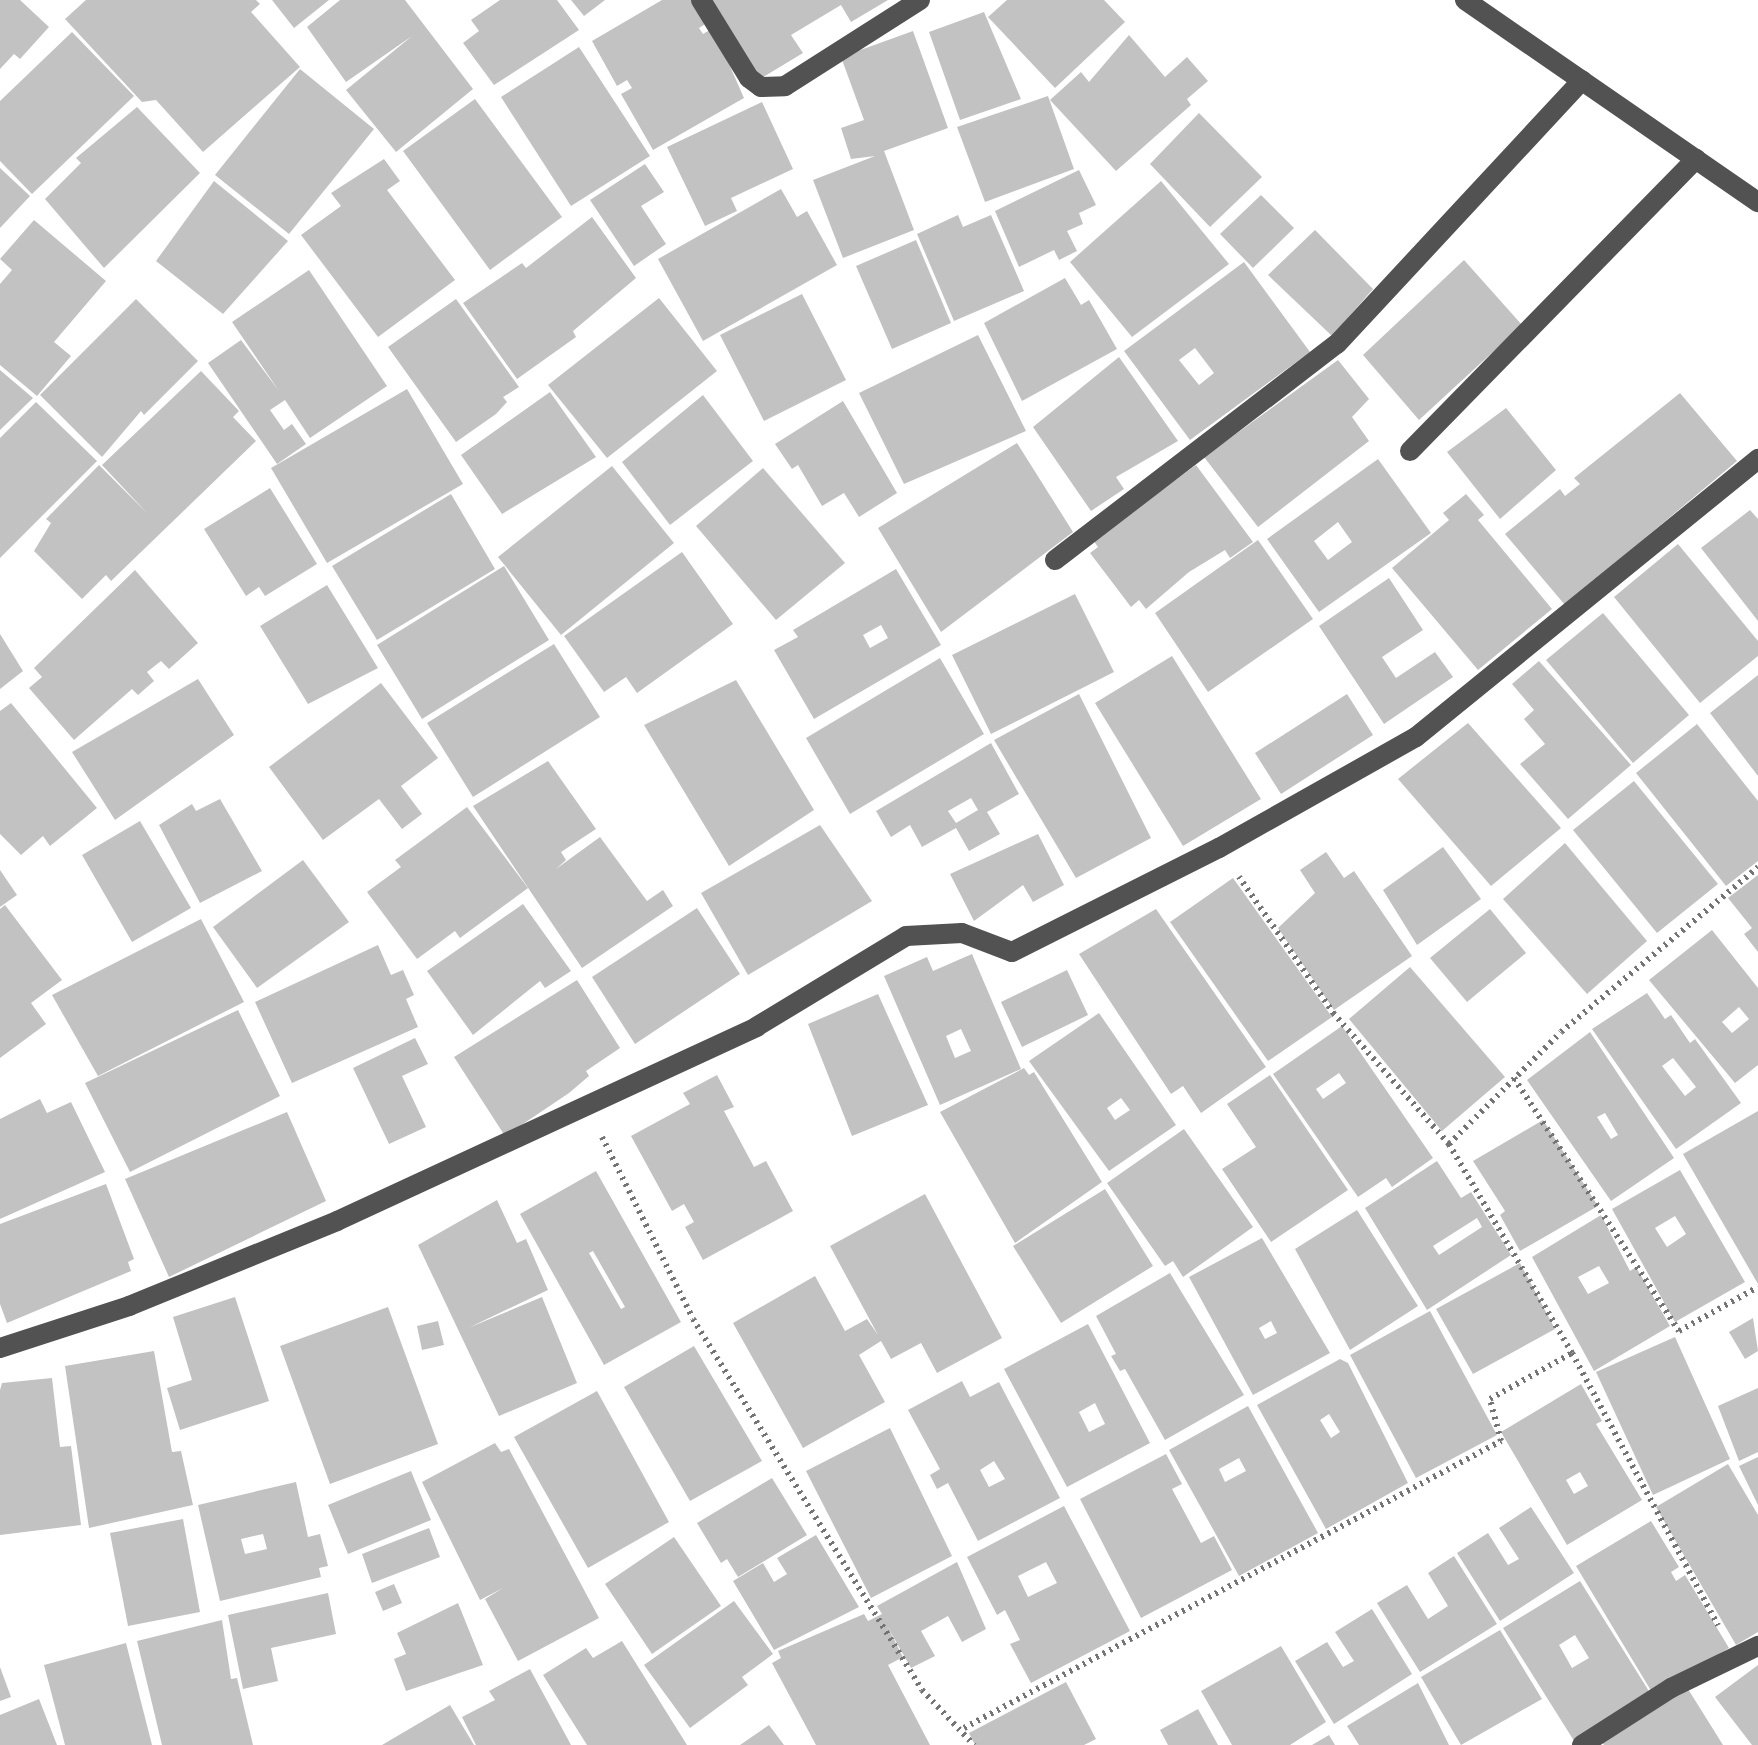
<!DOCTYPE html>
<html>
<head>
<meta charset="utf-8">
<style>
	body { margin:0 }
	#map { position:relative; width:1758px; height:1745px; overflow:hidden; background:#fff; font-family:"Titillium Web",sans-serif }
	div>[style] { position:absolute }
	.building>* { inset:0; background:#c2c2c2 }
	.path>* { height:6px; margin-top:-3px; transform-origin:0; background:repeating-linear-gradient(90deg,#747474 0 2.5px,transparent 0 7.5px) }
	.minor>* { height:20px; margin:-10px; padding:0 10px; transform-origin:10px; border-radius:10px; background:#525252 }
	span { translate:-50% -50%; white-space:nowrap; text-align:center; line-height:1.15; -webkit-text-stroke:8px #fff; paint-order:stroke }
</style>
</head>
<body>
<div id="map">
	<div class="building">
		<div style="clip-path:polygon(0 0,20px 0,49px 27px,20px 59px,14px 54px,0 69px)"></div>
		<div style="clip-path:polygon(86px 0,256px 0,260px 4px,251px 12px,300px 67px,203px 152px,156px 100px,142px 102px,65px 19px)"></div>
		<div style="clip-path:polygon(272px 0,329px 0,294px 28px)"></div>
		<div style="clip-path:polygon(340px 0,405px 0,473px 89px,396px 152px,346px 90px,412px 36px,346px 82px,307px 27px)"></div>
		<div style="clip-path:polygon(500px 0,557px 0,579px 30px,494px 85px,463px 43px,479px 31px,471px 20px)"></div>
		<div style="clip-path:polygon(571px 0,605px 0,584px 16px)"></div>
		<div style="clip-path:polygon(662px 0,698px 0,710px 21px,699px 28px,703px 34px,713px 28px,744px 98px,653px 150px,621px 94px,632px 88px,627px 80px,617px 86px,592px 41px)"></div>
		<div style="clip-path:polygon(712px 0,888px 0,851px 22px,841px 5px,791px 35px,803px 53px,760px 79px)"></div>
		<div style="clip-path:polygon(1007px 0,1104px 0,1125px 22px,1055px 88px,988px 17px)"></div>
		<div style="clip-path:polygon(984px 12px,1021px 99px,960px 120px,929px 32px)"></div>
		<div style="clip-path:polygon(913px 31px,948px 128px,884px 151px,914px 230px,843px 258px,813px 180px,875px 156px,851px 159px,841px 128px,864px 120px,841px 57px)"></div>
		<div style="clip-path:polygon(72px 32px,134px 96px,32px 194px,0 161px,0 101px)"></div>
		<div style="clip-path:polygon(1129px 35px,1165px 77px,1187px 57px,1208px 81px,1187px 99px,1191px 105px,1116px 171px,1050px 100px,1081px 72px,1089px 82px)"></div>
		<div style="clip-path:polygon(579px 47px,650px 156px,571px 206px,501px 97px)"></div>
		<div style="clip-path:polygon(300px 69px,374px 129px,289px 234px,215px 175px)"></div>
		<div style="clip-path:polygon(1048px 96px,1074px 169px,985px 202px,957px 127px)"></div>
		<div style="clip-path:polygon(475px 99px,562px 217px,490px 270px,403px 151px)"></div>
		<div style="clip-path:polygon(762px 102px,793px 169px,731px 198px,737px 211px,705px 226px,667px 147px)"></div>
		<div style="clip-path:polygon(137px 107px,200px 173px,104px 268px,45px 199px,81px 163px,76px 158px)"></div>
		<div style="clip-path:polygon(1199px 113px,1262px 177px,1210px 227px,1150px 164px)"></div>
		<div style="clip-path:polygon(384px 159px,400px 181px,387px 190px,455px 280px,378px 337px,301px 235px,341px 206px,331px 193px)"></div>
		<div style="clip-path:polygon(645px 164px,664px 192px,641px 206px,666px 244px,634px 266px,590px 200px)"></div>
		<div style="clip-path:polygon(0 168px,30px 196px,0 228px)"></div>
		<div style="clip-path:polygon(1079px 170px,1096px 205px,1079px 213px,1083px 224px,1067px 231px,1077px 251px,1059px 260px,1054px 250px,1019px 267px,995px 211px)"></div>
		<div style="clip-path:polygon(214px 181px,288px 241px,223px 314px,156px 261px)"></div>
		<div style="clip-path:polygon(1161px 181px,1229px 264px,1132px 337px,1070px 262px)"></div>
		<div style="clip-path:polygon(781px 189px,797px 217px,807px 211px,837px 265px,703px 341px,658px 259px)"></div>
		<div style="clip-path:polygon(1261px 195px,1294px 228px,1253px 268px,1220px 234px)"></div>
		<div style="clip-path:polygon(958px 215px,963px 227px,991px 215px,1024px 291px,954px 321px,917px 234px)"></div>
		<div style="clip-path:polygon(592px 217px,636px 278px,573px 331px,576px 337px,517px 379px,463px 303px,522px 263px,526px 268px)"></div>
		<div style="clip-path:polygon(34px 220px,106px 281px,54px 342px,71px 356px,37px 396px,0 365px,0 284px,12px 270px,0 259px)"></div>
		<div style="clip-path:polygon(1315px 230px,1373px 289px,1332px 336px,1268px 275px)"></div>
		<div style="clip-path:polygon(916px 240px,951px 323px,892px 349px,856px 266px)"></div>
		<div style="clip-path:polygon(1464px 260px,1522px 325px,1419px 420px,1363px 355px)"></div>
		<div style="clip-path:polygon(evenodd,1244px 262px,1310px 352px,1190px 440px,1124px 351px,1244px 262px,1195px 348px,1214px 373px,1199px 385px,1179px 360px,1195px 348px)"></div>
		<div style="clip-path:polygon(309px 270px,387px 386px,310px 438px,285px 400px,270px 410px,284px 430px,292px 424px,306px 444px,277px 464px,208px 363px,241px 340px,279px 391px,232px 322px)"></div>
		<div style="clip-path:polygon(1065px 278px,1081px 305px,1089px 300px,1117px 349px,1022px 401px,984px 323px)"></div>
		<div style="clip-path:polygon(802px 294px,846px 380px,764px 421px,720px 335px)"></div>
		<div style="clip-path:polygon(659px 298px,717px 371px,607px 458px,548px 385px)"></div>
		<div style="clip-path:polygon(136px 299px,198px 361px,144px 415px,141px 411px,102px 457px,40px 395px)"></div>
		<div style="clip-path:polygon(456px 299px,519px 387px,503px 397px,507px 402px,496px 414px,456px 442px,388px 347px)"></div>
		<div style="clip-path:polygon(978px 335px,1026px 431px,904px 484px,859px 393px)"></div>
		<div style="clip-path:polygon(1119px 357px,1178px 441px,1116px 477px,1124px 489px,1091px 511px,1033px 427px)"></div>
		<div style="clip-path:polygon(1338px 360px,1369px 399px,1352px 417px,1369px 441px,1258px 527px,1204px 457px)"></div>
		<div style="clip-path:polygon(0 370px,33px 398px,0 430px)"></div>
		<div style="clip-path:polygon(201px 371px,239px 411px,233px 417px,256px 441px,111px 581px,106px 575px,82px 599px,34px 551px,51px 523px,46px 519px,99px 465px,147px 513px,102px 465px)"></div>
		<div style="clip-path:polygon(407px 389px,463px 484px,327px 563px,271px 468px)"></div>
		<div style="clip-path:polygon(550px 392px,596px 457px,502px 514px,461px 455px)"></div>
		<div style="clip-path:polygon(1680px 393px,1737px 461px,1565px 605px,1505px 534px,1560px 489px,1565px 496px,1580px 484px,1574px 478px)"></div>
		<div style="clip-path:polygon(703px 395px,753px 461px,670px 525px,622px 462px)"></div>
		<div style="clip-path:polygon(843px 401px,897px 493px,859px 517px,844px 493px,822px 506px,798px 465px,792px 469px,775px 444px)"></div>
		<div style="clip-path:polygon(36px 402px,97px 461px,0 558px,0 438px)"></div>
		<div style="clip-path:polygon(1506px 408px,1556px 470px,1500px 519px,1447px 452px)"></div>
		<div style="clip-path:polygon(1017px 443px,1073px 532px,941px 632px,878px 528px)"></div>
		<div style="clip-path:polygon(evenodd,1378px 459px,1431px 533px,1319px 612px,1267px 539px,1378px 459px,1338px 522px,1352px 542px,1328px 560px,1314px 541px,1338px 522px)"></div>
		<div style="clip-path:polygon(1196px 465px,1253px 542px,1230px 558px,1225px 550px,1189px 572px,1146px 609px,1139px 600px,1131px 607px,1090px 553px,1098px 547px,1093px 540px)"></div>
		<div style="clip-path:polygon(612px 466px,674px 543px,561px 635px,498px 557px)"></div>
		<div style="clip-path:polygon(763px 468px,845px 563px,776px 620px,696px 526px)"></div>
		<div style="clip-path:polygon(270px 488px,317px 564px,265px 596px,259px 587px,246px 596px,204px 529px)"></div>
		<div style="clip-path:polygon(451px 494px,495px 569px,377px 640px,332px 566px)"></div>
		<div style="clip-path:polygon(1466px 494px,1484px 515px,1478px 520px,1552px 609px,1478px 670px,1392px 568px,1449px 520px,1443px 513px)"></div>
		<div style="clip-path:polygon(1750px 510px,1758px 519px,1758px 621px,1701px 548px)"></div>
		<div style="clip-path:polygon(1258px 540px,1313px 619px,1208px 692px,1155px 613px)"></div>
		<div style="clip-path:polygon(1678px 544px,1758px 641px,1758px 656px,1700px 703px,1614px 597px)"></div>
		<div style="clip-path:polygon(682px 552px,733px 624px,637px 693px,626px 677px,604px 692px,564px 636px)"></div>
		<div style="clip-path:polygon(504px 566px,549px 640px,422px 719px,377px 645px)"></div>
		<div style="clip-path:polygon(evenodd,896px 569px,941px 645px,814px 719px,774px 650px,798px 637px,793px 630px,896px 569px,881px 625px,888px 638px,870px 648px,863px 635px,881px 625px)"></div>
		<div style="clip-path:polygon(135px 570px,198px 643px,169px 669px,161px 661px,147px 672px,154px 681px,138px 695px,132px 689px,74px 740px,29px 688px,42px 677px,34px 668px)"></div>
		<div style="clip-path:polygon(1389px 578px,1423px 630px,1382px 657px,1396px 678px,1435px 652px,1453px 677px,1384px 724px,1319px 626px)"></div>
		<div style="clip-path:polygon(327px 585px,378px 668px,308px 704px,260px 626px)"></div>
		<div style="clip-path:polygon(1075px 594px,1114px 672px,991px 734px,952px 655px)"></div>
		<div style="clip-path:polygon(1603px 613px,1689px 715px,1633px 763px,1546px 660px)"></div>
		<div style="clip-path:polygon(0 634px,23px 671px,0 689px)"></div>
		<div style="clip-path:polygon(554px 644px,600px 717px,473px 797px,427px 723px)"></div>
		<div style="clip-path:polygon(1172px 656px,1261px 799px,1183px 846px,1095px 703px)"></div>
		<div style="clip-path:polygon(940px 658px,984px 734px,850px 814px,806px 738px)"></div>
		<div style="clip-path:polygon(1539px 661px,1631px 765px,1568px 819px,1520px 764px,1545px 744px,1524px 719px,1534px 710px,1512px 684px)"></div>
		<div style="clip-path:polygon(1758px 675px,1758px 776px,1710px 713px)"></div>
		<div style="clip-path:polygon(198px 679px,234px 735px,115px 820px,72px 752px)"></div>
		<div style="clip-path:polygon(736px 680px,814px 810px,729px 866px,644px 725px)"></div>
		<div style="clip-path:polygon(381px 683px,438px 758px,401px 786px,422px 814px,402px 829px,379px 799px,323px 840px,269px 767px)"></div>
		<div style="clip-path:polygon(1079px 694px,1151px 838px,1076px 878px,994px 740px)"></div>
		<div style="clip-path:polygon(1347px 694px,1373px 735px,1281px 794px,1255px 753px)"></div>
		<div style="clip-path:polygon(11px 703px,97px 808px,50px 846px,43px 836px,21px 855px,0 834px,0 711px)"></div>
		<div style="clip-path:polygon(1468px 723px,1561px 828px,1491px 886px,1398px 779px)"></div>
		<div style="clip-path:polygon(1697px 724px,1758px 801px,1758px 861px,1726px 886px,1636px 773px)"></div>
		<div style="clip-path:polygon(evenodd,991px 743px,1019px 794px,987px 812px,1000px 834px,969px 851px,956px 828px,922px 847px,910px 825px,891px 837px,876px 811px,991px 743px,971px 798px,978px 810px,956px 823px,948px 811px,971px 798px)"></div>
		<div style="clip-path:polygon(548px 761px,596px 829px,561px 852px,566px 860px,556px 869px,600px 837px,647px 901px,663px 890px,673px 906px,582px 968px,473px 806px)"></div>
		<div style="clip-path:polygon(1634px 781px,1718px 884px,1657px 933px,1573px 830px)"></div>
		<div style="clip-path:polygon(220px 799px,262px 871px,200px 903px,159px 825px,192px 804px,196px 811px)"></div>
		<div style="clip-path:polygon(467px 807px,528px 888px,460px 938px,455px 931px,417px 959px,367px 892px,401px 867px,395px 860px)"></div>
		<div style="clip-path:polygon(140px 821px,191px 908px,132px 942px,82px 855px)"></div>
		<div style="clip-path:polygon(820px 825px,872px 901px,748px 975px,701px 893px)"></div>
		<div style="clip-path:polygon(1038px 834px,1064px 885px,1033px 902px,1023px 885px,974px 921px,950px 874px)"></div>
		<div style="clip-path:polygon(1565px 843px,1647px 941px,1587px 994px,1503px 899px)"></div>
		<div style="clip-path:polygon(1443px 847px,1481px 899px,1417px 945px,1383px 890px)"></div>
		<div style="clip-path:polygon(1326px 852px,1344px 878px,1354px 871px,1412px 956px,1334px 1010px,1278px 928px,1315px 893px,1300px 870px)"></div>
		<div style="clip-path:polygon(303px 860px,349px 922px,257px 988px,213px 927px)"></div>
		<div style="clip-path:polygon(0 870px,17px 895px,0 907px)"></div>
		<div style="clip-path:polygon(1758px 875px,1758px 952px,1744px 934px,1752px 928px,1728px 898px)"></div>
		<div style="clip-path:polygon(1233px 878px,1332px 1017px,1268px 1061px,1170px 922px)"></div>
		<div style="clip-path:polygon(523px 904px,571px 971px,545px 988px,540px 981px,473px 1035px,427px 971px)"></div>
		<div style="clip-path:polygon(5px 905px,62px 980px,31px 1003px,46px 1024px,0 1058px,0 909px)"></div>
		<div style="clip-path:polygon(697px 908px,740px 974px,635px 1044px,592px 977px)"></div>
		<div style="clip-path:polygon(1156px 909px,1266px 1067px,1201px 1113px,1183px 1086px,1171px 1094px,1079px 954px)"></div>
		<div style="clip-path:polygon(1490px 909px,1526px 953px,1467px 1002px,1430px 958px)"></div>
		<div style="clip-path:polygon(201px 919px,244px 1002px,98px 1076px,52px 995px)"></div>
		<div style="clip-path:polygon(evenodd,1712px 930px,1758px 988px,1758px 1065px,1735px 1083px,1649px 980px,1712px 930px,1739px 1007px,1749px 1019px,1732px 1033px,1722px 1022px,1739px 1007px)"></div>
		<div style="clip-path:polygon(378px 945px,391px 975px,403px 970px,414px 995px,406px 999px,418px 1027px,292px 1083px,255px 1002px)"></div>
		<div style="clip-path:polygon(evenodd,972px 954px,1021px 1069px,940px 1105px,884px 976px,927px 957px,933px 971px,972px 954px,961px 1029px,971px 1051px,955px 1058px,946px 1036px,961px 1029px)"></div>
		<div style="clip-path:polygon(1410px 967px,1505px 1077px,1442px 1131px,1349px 1019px)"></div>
		<div style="clip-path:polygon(1067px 970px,1088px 1015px,1022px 1047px,1001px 1002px)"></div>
		<div style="clip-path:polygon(577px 980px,620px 1048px,586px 1071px,589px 1076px,569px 1093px,505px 1136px,454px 1057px)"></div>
		<div style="clip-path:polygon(evenodd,1647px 993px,1665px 1019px,1671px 1015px,1690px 1043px,1695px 1039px,1741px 1103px,1676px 1149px,1592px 1029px,1647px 993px,1673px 1058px,1696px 1087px,1685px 1096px,1662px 1066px,1673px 1058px)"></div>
		<div style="clip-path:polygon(878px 994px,928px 1105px,852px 1136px,808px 1024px)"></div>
		<div style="clip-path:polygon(238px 1010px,280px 1096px,130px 1172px,85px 1083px)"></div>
		<div style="clip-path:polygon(evenodd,1099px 1013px,1176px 1125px,1109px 1171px,1029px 1061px,1099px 1013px,1121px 1098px,1130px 1110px,1115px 1120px,1107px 1108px,1121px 1098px)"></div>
		<div style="clip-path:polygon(evenodd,1342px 1026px,1433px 1158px,1392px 1187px,1386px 1178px,1358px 1197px,1273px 1074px,1342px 1026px,1339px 1073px,1346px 1083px,1323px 1099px,1316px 1089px,1339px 1073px)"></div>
		<div style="clip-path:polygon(evenodd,1590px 1032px,1674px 1158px,1611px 1201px,1527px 1080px,1590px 1032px,1605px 1113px,1618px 1135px,1611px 1139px,1597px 1117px,1605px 1113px)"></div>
		<div style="clip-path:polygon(415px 1038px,428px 1064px,402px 1076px,426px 1127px,389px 1144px,353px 1068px)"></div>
		<div style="clip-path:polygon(1024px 1068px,1029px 1075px,1034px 1072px,1102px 1182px,1015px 1243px,940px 1112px)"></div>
		<div style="clip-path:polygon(717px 1075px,734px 1107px,724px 1111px,754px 1167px,766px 1161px,793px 1211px,703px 1260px,685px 1227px,694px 1222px,684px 1204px,672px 1211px,631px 1136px,690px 1104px,683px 1093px)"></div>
		<div style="clip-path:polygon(1270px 1075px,1348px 1190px,1271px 1242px,1222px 1169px,1256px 1147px,1227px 1104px)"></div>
		<div style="clip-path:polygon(40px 1099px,47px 1113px,71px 1102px,105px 1172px,0 1219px,0 1119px)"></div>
		<div style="clip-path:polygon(1758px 1111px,1758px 1284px,1683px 1154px)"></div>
		<div style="clip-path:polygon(287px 1112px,326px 1201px,169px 1277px,125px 1179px)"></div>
		<div style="clip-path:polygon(1543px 1120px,1598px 1206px,1520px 1251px,1500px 1215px,1505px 1211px,1473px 1161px)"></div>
		<div style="clip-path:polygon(1184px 1129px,1253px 1227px,1183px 1277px,1173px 1261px,1165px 1266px,1107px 1183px)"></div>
		<div style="clip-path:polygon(evenodd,1437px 1161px,1461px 1198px,1471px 1192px,1511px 1255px,1427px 1310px,1365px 1208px,1437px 1161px,1477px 1218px,1482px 1227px,1439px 1255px,1433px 1246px,1477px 1218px)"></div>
		<div style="clip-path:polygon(evenodd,1680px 1170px,1745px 1282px,1675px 1322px,1612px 1209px,1680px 1170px,1675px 1216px,1686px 1234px,1667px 1247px,1655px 1228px,1675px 1216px)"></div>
		<div style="clip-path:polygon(evenodd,596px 1171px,681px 1322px,604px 1365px,520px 1214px,596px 1171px,593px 1251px,625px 1307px,621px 1309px,589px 1253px,593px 1251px)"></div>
		<div style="clip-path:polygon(106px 1184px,134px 1259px,128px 1262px,131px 1271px,7px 1323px,0 1304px,0 1224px)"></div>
		<div style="clip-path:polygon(1105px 1189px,1153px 1266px,1061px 1323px,1013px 1246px)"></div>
		<div style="clip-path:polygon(925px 1194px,1002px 1338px,937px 1373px,921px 1343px,891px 1359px,881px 1341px,859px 1355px,885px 1402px,803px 1448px,733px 1323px,815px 1276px,845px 1331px,867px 1319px,878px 1335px,830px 1246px)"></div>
		<div style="clip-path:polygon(497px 1200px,517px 1243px,526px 1239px,548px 1290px,468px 1328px,542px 1297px,577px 1383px,499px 1416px,418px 1245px)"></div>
		<div style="clip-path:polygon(1357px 1210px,1418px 1306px,1350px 1350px,1295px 1249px)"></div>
		<div style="clip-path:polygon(evenodd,1601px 1215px,1630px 1271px,1636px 1267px,1670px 1326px,1594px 1371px,1532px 1257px,1601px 1215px,1599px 1266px,1609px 1283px,1588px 1294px,1578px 1277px,1599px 1266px)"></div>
		<div style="clip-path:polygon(evenodd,1262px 1238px,1330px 1353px,1253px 1395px,1189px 1277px,1262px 1238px,1271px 1321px,1277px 1333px,1265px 1339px,1259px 1328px,1271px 1321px)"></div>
		<div style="clip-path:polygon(1520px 1263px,1555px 1329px,1473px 1374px,1436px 1309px)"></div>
		<div style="clip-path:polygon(1170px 1273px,1244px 1395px,1165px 1440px,1125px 1369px,1120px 1371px,1111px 1356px,1116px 1354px,1096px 1316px)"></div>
		<div style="clip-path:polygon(235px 1297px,269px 1401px,180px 1430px,167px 1388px,192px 1380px,173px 1317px)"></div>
		<div style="clip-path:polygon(388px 1307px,438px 1444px,330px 1484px,280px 1346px)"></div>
		<div style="clip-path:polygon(1430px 1311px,1497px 1435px,1416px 1478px,1350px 1355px)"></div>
		<div style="clip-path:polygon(1753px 1318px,1758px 1351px,1745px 1359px,1729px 1332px)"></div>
		<div style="clip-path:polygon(438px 1321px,444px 1345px,422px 1350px,417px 1326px)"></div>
		<div style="clip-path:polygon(evenodd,1088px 1324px,1150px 1443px,1067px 1487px,1004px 1369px,1088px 1324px,1095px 1403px,1105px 1424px,1089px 1432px,1079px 1412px,1095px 1403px)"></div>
		<div style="clip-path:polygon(1675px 1337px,1730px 1459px,1653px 1495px,1596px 1372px)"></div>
		<div style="clip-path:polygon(694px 1346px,762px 1461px,690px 1501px,624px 1387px)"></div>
		<div style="clip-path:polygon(154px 1351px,172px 1452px,181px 1451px,193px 1505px,89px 1528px,65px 1366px)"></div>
		<div style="clip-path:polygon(evenodd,1340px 1359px,1348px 1363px,1408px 1483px,1326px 1529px,1257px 1405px,1340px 1359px,1329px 1414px,1340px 1432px,1331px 1438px,1320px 1420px,1329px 1414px)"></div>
		<div style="clip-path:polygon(52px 1378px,60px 1447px,71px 1446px,81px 1525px,0 1535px,0 1390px,2px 1383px)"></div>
		<div style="clip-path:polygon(evenodd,962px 1381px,970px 1397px,999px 1382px,1060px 1498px,978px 1541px,948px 1483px,937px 1489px,930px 1475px,940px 1469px,908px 1410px,962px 1381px,994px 1461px,1005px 1479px,989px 1487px,980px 1470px,994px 1461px)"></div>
		<div style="clip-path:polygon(evenodd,1581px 1384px,1602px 1421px,1596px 1424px,1642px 1500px,1567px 1545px,1501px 1432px,1581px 1384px,1580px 1472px,1588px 1486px,1574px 1494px,1566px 1480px,1580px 1472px)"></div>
		<div style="clip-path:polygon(1758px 1388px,1758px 1452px,1739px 1461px,1718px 1406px)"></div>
		<div style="clip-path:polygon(597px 1391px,669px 1522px,588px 1568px,514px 1437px)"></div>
		<div style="clip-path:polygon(evenodd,1248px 1406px,1318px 1533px,1239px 1576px,1169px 1450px,1248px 1406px,1239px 1458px,1246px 1471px,1225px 1482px,1219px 1469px,1239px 1458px)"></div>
		<div style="clip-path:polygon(890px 1428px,952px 1556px,871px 1598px,806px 1471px)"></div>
		<div style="clip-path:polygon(495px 1443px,501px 1452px,509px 1449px,599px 1618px,518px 1661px,485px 1599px,503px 1588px,480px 1600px,422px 1482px)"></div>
		<div style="clip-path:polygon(1166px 1454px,1182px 1484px,1172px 1489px,1201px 1543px,1214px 1536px,1232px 1570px,1141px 1618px,1080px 1499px)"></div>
		<div style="clip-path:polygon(1758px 1457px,1758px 1505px,1739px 1466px)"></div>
		<div style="clip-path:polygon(1728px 1464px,1758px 1515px,1758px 1632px,1736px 1645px,1656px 1507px)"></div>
		<div style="clip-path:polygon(411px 1471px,431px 1520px,348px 1554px,328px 1505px)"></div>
		<div style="clip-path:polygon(772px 1478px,807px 1535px,738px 1577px,727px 1559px,721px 1563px,697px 1523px)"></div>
		<div style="clip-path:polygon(evenodd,296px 1482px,308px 1537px,320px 1534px,328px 1566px,319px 1568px,321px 1577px,220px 1601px,198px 1505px,296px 1482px,263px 1534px,267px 1549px,245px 1554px,241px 1539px,263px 1534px)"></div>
		<div style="clip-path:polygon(evenodd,1064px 1506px,1130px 1631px,1031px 1683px,1010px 1644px,1020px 1640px,1005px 1610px,997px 1615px,967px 1557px,1064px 1506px,1046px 1562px,1057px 1583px,1028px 1597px,1018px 1576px,1046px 1562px)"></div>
		<div style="clip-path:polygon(1531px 1507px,1574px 1573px,1500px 1621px,1457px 1553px,1488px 1533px,1508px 1565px,1519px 1559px,1499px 1528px)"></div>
		<div style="clip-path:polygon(183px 1519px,200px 1612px,128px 1626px,110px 1533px)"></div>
		<div style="clip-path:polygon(1651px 1521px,1679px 1567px,1671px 1572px,1676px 1581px,1685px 1575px,1729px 1648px,1653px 1694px,1576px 1566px)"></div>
		<div style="clip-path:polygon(429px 1528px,440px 1557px,372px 1583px,362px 1554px)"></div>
		<div style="clip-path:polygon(816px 1535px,859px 1607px,774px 1650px,733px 1581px,763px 1563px,774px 1582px,787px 1574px,777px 1558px)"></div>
		<div style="clip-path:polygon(674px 1537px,721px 1606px,652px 1654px,605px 1584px)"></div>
		<div style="clip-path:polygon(1454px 1556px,1497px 1624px,1420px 1672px,1377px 1603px,1407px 1585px,1428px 1619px,1448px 1606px,1428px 1573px)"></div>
		<div style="clip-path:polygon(957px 1562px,986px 1629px,962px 1642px,948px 1616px,921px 1631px,935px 1656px,911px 1668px,887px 1626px,903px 1657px,888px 1665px,930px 1745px,816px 1745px,772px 1663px,781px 1658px,778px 1651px,864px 1614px,868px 1621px,882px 1614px,877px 1606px)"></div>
		<div style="clip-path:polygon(evenodd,1580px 1581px,1652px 1696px,1576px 1744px,1503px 1628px,1580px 1581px,1575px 1635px,1589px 1658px,1572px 1668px,1559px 1645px,1575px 1635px)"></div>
		<div style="clip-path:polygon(394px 1584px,402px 1603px,383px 1611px,375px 1592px)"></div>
		<div style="clip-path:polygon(328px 1593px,336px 1634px,271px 1648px,278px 1681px,243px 1689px,228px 1615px)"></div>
		<div style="clip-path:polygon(734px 1601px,773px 1654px,742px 1677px,748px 1685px,690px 1728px,644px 1665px)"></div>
		<div style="clip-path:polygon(458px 1603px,483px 1665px,406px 1691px,394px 1659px,406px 1654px,397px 1633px)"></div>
		<div style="clip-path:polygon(1372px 1609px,1412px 1674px,1334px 1724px,1295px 1661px,1327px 1642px,1343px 1667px,1354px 1661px,1335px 1632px)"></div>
		<div style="clip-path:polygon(222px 1620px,231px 1679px,237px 1678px,253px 1745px,162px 1745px,137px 1641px)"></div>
		<div style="clip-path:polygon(1500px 1630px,1542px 1699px,1461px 1745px,1421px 1677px)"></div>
		<div style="clip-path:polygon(622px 1641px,687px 1745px,587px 1745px,543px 1675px,586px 1648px,593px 1658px)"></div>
		<div style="clip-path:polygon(126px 1643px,152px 1745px,65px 1745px,44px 1665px)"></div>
		<div style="clip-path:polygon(1281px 1646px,1326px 1722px,1290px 1745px,1232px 1745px,1201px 1691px)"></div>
		<div style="clip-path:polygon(1758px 1665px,1758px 1745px,1752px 1745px,1715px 1697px)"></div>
		<div style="clip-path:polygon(0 1667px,11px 1697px,0 1701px)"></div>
		<div style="clip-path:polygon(530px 1669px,571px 1745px,476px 1745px,462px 1717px,495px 1700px,489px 1691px)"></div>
		<div style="clip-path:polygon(1066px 1682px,1096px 1739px,1084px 1745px,975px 1745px,969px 1733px)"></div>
		<div style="clip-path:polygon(1418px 1683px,1449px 1745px,1359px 1745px,1347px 1726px)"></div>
		<div style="clip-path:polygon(1688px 1689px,1723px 1745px,1604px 1745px,1602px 1742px)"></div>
		<div style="clip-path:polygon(39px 1699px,57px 1745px,0 1745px,0 1715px)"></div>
		<div style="clip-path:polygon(450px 1705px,474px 1745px,382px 1745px)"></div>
		<div style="clip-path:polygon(1198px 1709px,1218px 1745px,1168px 1745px,1160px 1730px)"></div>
		<div style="clip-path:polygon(769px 1725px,784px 1745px,740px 1745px)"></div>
		<div style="clip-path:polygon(1329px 1735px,1335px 1745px,1312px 1745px)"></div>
	</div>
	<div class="path">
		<div style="left:1514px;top:1078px;width:302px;rotate:56.9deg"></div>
		<div style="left:1679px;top:1331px;width:90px;rotate:-29.1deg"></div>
		<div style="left:602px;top:1137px;width:203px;rotate:63.4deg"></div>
		<div style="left:693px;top:1319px;width:436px;rotate:58.3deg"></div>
		<div style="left:922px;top:1690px;width:76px;rotate:46.6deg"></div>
		<div style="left:1449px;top:1144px;width:158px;rotate:-45deg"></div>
		<div style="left:1561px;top:1032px;width:257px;rotate:-39.9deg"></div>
		<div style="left:1572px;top:1353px;width:309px;rotate:61.8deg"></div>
		<div style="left:964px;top:1728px;width:609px;rotate:-28.12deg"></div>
		<div style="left:1501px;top:1441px;width:43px;rotate:-104.7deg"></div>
		<div style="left:1490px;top:1399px;width:94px;rotate:-29.3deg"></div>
		<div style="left:1572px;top:1353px;width:243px;rotate:-120.5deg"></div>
		<div style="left:1449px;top:1144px;width:174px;rotate:-131.5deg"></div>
		<div style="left:1334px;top:1014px;width:167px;rotate:-124.7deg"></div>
	</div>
	<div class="minor">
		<div style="left:701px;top:0;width:92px;rotate:58.4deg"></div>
		<div style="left:749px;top:78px;width:15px;rotate:37deg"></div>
		<div style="left:761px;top:87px;width:24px;rotate:-2deg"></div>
		<div style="left:785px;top:86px;width:160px;rotate:-32.5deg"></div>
		<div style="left:1465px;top:0;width:356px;rotate:34.6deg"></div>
		<div style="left:1410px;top:451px;width:409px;rotate:-45.6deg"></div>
		<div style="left:1055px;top:560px;width:355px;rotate:-37.5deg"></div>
		<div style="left:1337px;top:344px;width:360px;rotate:-47.1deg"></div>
		<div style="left:0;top:1348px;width:136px;rotate:-18deg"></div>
		<div style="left:129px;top:1306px;width:225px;rotate:-22.2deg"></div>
		<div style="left:337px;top:1221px;width:462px;rotate:-24.8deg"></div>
		<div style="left:756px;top:1027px;width:175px;rotate:-31.2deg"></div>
		<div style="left:906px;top:936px;width:56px;rotate:-3.1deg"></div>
		<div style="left:962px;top:933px;width:53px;rotate:20.8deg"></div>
		<div style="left:1012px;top:952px;width:232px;rotate:-26.7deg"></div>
		<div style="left:1219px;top:848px;width:226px;rotate:-29.4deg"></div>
		<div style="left:1416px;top:737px;width:441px;rotate:-39.1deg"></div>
		<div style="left:1582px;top:1745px;width:106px;rotate:-32.6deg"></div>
		<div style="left:1671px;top:1688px;width:97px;rotate:-25.8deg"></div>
	</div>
</div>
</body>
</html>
